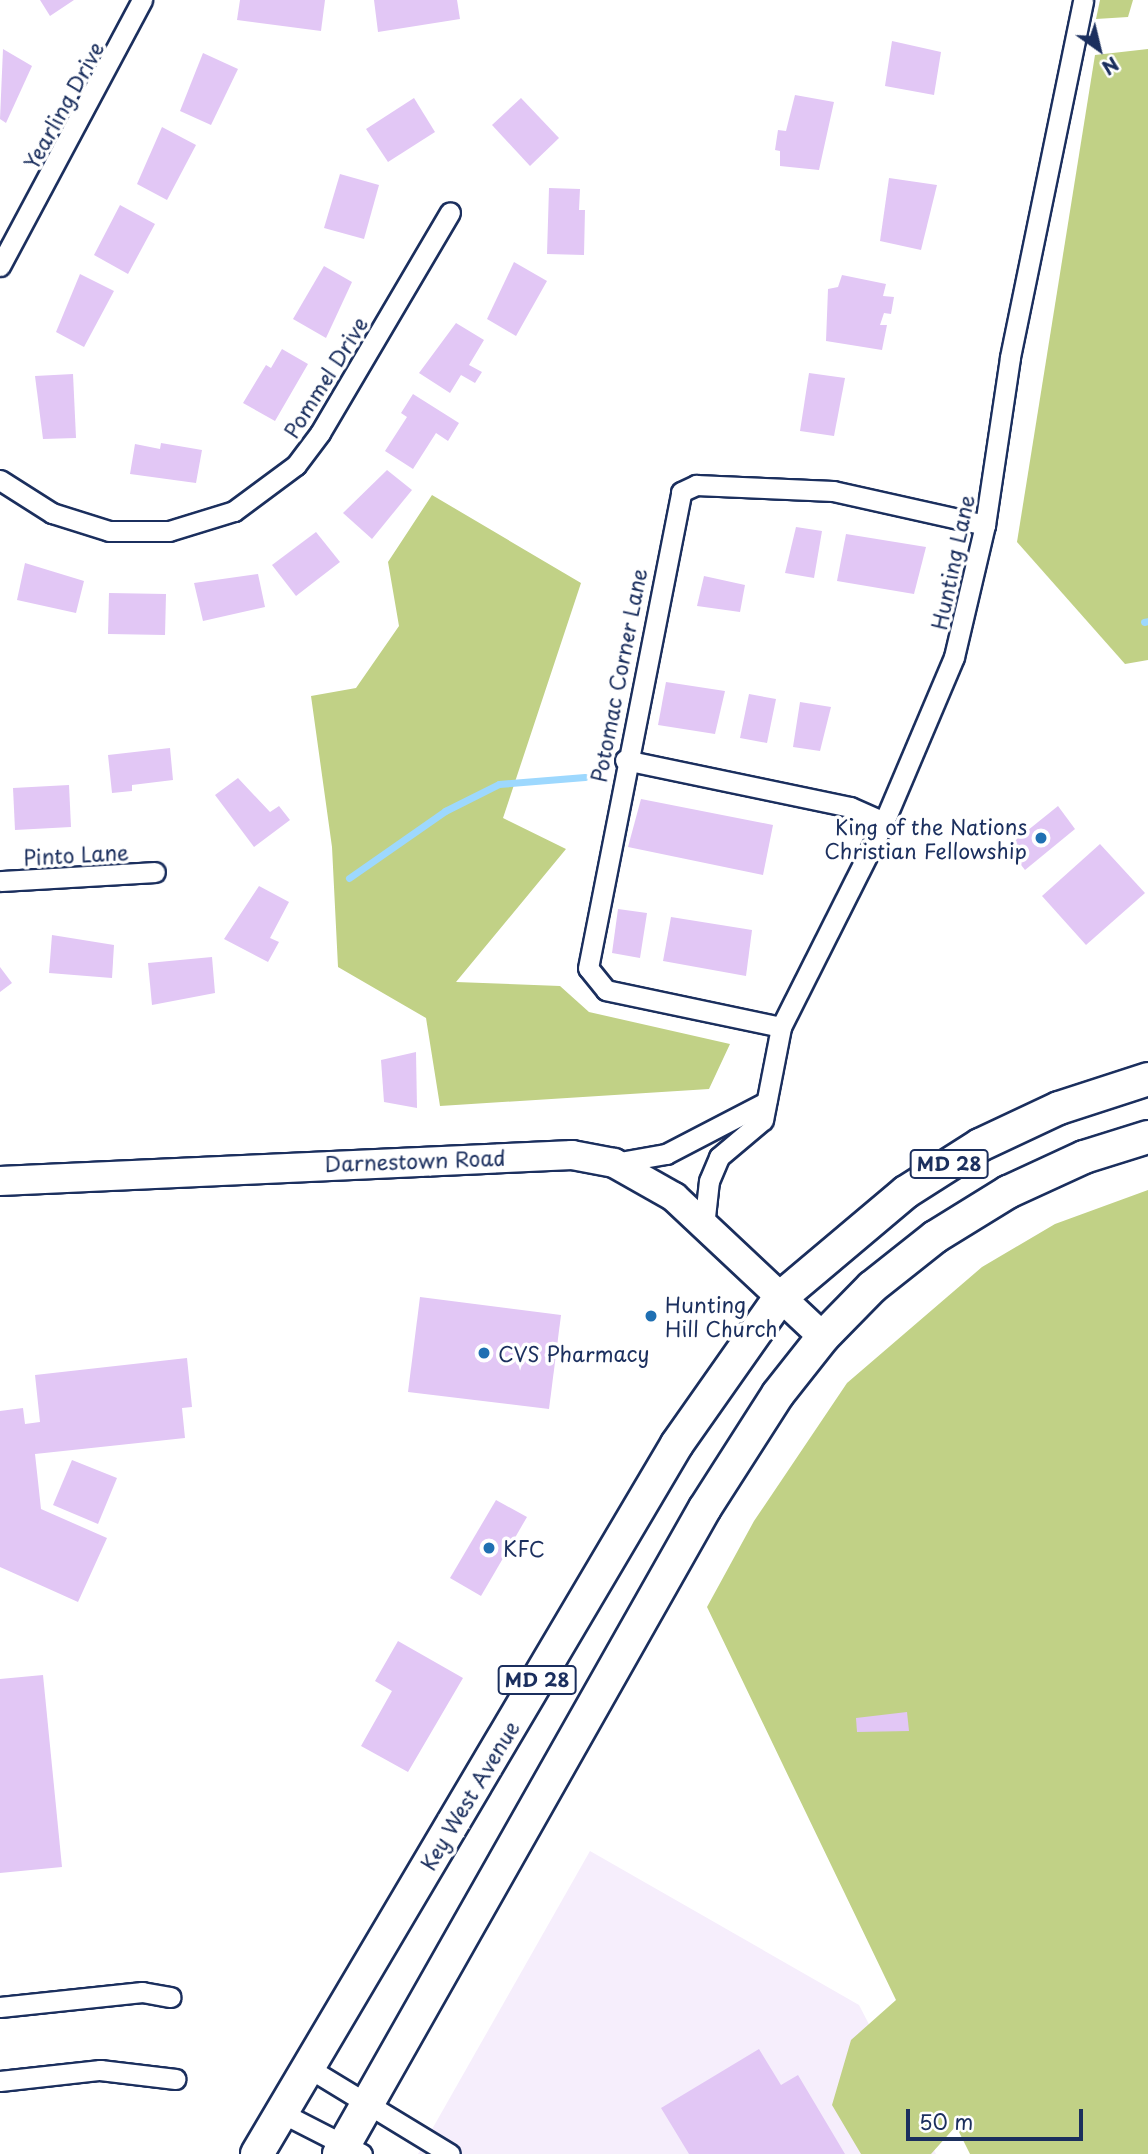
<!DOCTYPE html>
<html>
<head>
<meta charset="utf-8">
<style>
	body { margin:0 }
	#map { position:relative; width:1148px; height:2154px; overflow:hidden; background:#fff; font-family:"Playpen Sans",sans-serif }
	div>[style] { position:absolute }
	.built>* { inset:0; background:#f6eefc }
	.green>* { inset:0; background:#c1d186 }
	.stream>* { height:7px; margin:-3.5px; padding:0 3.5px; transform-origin:3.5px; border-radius:3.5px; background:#9dd8fe }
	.building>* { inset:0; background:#e2c7f5 }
	.roads { filter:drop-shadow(2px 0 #1b2f5e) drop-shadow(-2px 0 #1b2f5e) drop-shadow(0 2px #1b2f5e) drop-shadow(0 -2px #1b2f5e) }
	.minor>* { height:19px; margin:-9.5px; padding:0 9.5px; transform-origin:9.5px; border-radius:9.5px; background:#fff }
	.secondary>* { height:28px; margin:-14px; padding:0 14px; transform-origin:14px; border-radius:14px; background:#fff }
	.primary>* { height:32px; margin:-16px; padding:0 16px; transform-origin:16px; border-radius:16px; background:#fff }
	.dots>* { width:19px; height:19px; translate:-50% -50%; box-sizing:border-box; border:4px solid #fff; border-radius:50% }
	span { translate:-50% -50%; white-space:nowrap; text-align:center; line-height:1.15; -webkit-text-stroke:7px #fff; paint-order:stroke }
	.shield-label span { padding:2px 5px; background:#fff; border:2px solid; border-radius:5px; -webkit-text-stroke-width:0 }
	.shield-label { font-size:19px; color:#1b2f5e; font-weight:700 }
	.street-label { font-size:21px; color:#1b2f5e }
	.poi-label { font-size:21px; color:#1b2f5e }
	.right { translate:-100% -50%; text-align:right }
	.left { translate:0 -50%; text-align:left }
	.north { position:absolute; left:1064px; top:14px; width:70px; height:70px; -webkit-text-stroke:5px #fff; paint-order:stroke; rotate:146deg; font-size:19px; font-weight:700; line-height:28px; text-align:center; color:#1b2f5e }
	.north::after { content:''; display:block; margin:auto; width:24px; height:32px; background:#1b2f5e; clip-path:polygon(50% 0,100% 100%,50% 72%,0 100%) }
	.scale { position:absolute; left:906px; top:2109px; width:177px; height:32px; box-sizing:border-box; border:4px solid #1b2f5e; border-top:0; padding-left:9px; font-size:21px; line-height:24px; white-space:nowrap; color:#1b2f5e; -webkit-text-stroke:5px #fff; paint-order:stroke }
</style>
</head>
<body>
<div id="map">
	<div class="built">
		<div style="clip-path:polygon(590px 1851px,859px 2005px,936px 2154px,418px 2154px)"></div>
	</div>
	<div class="green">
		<div style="clip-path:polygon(1100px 0,1133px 0,1128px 17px,1096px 19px)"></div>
		<div style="clip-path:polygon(1148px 49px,1148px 660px,1125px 664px,1017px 542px,1095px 55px)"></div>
		<div style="clip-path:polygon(432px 495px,581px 583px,503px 818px,566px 849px,456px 982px,560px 986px,589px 1012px,730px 1044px,709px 1089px,440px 1106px,426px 1018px,338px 967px,332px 847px,311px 696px,356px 688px,399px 626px,388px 562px)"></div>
		<div style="clip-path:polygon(1148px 1190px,1148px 2154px,970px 2154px,956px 2126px,931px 2154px,861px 2154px,832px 2105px,851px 2040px,896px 2000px,707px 1607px,754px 1521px,847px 1383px,982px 1267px,1055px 1224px)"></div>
	</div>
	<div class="stream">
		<div style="left:1144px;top:622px;width:4px;rotate:-14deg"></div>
		<div style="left:349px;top:878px;width:117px;rotate:-34.9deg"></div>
		<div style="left:445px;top:811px;width:60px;rotate:-26.6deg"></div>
		<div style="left:499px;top:784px;width:86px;rotate:-4.7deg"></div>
	</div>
	<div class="building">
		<div style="clip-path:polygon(40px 0,74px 0,50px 16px)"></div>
		<div style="clip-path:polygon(240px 0,325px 0,321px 31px,237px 20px)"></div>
		<div style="clip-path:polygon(374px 0,457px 0,460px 19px,378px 32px)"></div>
		<div style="clip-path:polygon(892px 41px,941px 52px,934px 95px,885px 86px)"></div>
		<div style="clip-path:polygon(3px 49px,32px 66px,6px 123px,0 119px)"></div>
		<div style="clip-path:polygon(203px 53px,238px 69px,211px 125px,180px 111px)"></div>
		<div style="clip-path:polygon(795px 95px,834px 102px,819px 170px,780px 166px,780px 151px,775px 150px,778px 130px,786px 131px)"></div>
		<div style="clip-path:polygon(414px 98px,435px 132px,388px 162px,366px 129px)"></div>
		<div style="clip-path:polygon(521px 98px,559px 138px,530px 166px,492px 125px)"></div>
		<div style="clip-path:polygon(162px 127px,196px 145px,167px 200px,137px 184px)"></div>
		<div style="clip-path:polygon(340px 174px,379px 185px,364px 239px,324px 228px)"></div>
		<div style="clip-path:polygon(889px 178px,937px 185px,921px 250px,880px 241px)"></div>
		<div style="clip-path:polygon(549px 188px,580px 189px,579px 210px,585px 210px,584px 255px,547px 254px)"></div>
		<div style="clip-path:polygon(120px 205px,155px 224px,128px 274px,94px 255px)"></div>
		<div style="clip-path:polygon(514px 262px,547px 281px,516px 336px,487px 319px)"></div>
		<div style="clip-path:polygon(324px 266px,352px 282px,326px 338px,293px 319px)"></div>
		<div style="clip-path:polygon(80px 274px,114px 291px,84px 347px,56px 332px)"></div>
		<div style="clip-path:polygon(842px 275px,886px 284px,883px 296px,894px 297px,891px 314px,884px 313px,880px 325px,887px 325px,882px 350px,826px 341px,828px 289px,838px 287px)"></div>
		<div style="clip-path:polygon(456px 323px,484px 340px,469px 365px,482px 372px,475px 383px,461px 375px,450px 393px,419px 373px)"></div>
		<div style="clip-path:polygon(282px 349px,308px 364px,275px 421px,243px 403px,266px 365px,271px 368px)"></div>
		<div style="clip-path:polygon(809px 373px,845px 378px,834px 436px,800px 431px)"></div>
		<div style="clip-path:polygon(73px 374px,76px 438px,43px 439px,35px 376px)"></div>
		<div style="clip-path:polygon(413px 394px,459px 423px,448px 441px,436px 433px,413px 469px,385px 451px,407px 417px,401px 413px)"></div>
		<div style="clip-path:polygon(161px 443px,202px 450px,196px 483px,130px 474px,135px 444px,160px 449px)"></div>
		<div style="clip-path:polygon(387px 470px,412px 490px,372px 539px,343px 513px)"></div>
		<div style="clip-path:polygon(796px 527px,822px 531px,814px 578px,785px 573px)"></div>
		<div style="clip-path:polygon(316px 532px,340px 562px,296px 596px,272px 565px)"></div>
		<div style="clip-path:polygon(846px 534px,926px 547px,914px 594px,837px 581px)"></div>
		<div style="clip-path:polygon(25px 563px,84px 581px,76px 613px,17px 600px)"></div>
		<div style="clip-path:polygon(258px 574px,265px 607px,203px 621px,194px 583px)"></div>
		<div style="clip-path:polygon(704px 576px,745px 585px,740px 612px,697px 606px)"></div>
		<div style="clip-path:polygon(109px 593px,166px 594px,165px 635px,108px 634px)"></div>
		<div style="clip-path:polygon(666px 682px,725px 691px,715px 734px,658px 725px)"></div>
		<div style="clip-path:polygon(749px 694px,776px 699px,767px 743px,740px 738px)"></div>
		<div style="clip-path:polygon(800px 702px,831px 707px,820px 751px,793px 747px)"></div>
		<div style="clip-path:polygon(170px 748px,173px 780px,132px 785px,132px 791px,112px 793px,108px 755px)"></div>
		<div style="clip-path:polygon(238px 778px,270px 812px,279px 806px,290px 820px,254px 847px,215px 795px)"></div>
		<div style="clip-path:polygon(69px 785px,71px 827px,15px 830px,13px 788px)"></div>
		<div style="clip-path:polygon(641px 799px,773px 825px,763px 875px,628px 847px)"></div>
		<div style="clip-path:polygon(1058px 806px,1075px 829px,1025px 870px,1007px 847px)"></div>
		<div style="clip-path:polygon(1100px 844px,1145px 893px,1086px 945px,1042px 896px)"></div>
		<div style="clip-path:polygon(259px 886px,289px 902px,270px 938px,279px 942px,268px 962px,224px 939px)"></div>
		<div style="clip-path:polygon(618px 909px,647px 913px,640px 958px,612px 953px)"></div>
		<div style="clip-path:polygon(671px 917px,752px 930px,746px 976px,663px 961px)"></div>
		<div style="clip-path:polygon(52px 935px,114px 945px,112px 978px,49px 973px)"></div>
		<div style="clip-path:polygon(212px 957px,215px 993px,152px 1005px,148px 963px)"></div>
		<div style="clip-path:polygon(0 967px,12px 983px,0 992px)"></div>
		<div style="clip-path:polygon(416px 1052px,417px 1108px,384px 1102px,381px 1060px)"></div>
		<div style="clip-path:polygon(420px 1297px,561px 1315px,549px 1409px,408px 1392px)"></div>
		<div style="clip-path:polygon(187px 1358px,192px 1407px,182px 1408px,185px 1438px,35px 1454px,41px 1509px,107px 1538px,78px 1602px,0 1567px,0 1411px,23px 1408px,25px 1424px,40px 1422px,35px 1375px)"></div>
		<div style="clip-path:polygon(72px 1460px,117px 1478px,98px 1524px,53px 1505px)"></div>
		<div style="clip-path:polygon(496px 1500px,527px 1517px,481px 1596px,450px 1578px)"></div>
		<div style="clip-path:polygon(398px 1641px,463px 1678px,408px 1772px,361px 1746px,392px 1691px,375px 1681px)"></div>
		<div style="clip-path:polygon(43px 1675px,62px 1867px,0 1873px,0 1679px)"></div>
		<div style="clip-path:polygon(907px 1712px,909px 1731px,857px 1732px,856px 1718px)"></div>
		<div style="clip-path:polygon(759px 2049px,781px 2085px,798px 2075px,845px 2154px,689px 2154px,661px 2108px)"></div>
	</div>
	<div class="roads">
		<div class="minor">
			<div style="left:0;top:266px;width:302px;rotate:-61.9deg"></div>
			<div style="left:0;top:480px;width:62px;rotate:32.4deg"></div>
			<div style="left:52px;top:513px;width:60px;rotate:17.5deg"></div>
			<div style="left:109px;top:531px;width:60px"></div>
			<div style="left:169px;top:531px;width:68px;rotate:-17.1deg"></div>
			<div style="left:234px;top:511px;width:77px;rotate:-36.6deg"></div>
			<div style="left:296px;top:465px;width:40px;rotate:-53deg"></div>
			<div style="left:320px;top:433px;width:256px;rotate:-59.5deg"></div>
			<div style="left:625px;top:760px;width:230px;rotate:11.8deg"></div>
			<div style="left:850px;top:807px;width:37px;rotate:24deg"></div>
			<div style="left:0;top:881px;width:155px;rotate:-3.3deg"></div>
			<div style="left:781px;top:1027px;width:179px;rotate:-168.1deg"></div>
			<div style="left:606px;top:990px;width:28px;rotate:-129deg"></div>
			<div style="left:588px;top:968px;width:485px;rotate:-78.9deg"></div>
			<div style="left:681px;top:492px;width:17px;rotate:-25deg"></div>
			<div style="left:696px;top:485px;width:137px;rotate:2.5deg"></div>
			<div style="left:833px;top:491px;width:156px;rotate:12.6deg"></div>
			<div style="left:614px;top:1163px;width:53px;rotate:-9.8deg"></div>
			<div style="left:666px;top:1154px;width:113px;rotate:-27.5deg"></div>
			<div style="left:704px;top:1226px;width:45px;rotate:-83.7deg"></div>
			<div style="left:709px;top:1181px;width:26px;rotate:-67deg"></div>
			<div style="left:719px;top:1157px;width:57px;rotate:-40.1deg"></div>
			<div style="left:763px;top:1120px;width:95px;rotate:-79deg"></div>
			<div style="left:781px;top:1027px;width:229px;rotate:-63.3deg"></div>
			<div style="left:884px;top:822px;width:179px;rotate:-67deg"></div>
			<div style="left:954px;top:657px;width:136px;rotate:-76.8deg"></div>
			<div style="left:985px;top:525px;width:170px;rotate:-81.5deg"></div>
			<div style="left:1010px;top:357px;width:364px;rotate:-78.4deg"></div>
			<div style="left:0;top:2007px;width:143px;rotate:-6deg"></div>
			<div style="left:142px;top:1992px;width:29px;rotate:10deg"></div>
			<div style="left:307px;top:2067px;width:167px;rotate:31.3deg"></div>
			<div style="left:0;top:2081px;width:101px;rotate:-6.3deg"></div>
			<div style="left:100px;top:2070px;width:76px;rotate:6.8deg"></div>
			<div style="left:280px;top:2112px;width:92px;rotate:27.1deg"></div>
		</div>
		<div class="secondary">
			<div style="left:0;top:1181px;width:573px;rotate:-2.6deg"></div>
			<div style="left:572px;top:1155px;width:43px;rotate:10.8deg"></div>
			<div style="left:614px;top:1163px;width:69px;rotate:29.5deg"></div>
			<div style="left:674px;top:1197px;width:204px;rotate:43.2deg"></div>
		</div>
		<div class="primary">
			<div style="left:257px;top:2154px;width:825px;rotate:-59.39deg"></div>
			<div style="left:677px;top:1444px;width:177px;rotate:-54.9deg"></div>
			<div style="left:779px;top:1299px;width:166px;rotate:-40.1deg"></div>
			<div style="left:906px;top:1192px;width:88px;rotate:-32.4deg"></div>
			<div style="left:980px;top:1145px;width:87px;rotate:-25.1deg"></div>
			<div style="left:1059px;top:1108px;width:94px;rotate:-18deg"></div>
			<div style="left:339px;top:2154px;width:742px;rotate:-60.47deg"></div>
			<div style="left:705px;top:1508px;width:135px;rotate:-57.4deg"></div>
			<div style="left:778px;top:1394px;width:73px;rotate:-51.7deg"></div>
			<div style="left:823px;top:1337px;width:70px;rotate:-45.6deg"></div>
			<div style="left:872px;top:1287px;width:80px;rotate:-38.4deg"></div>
			<div style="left:935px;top:1237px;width:86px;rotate:-31.7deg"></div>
			<div style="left:1008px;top:1192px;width:84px;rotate:-24.7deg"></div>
			<div style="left:1084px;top:1157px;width:67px;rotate:-17.4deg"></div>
		</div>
	</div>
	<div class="dots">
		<div style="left:1041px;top:838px;background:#1f6fb2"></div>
		<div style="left:651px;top:1316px;background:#1f6fb2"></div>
		<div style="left:484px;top:1353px;background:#1f6fb2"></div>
		<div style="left:489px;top:1548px;background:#1f6fb2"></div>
	</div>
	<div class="shield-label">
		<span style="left:949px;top:1164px">MD 28</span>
		<span style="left:537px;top:1680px">MD 28</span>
	</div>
	<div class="street-label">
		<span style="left:63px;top:105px;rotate:-61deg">Yearling Drive</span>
		<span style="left:325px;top:377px;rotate:-58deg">Pommel Drive</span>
		<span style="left:952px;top:562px;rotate:-78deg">Hunting Lane</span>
		<span style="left:618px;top:675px;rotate:-79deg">Potomac Corner Lane</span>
		<span style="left:76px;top:854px;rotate:-3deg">Pinto Lane</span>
		<span style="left:415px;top:1160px;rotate:-2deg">Darnestown Road</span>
		<span style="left:469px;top:1795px;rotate:-59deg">Key West Avenue</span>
	</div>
	<div class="poi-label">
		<span class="right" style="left:1027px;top:838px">King of the Nations<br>Christian Fellowship</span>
		<span class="left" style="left:665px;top:1316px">Hunting<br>Hill Church</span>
		<span class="left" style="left:498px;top:1353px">CVS Pharmacy</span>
		<span class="left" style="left:503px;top:1548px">KFC</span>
	</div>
	<div class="north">N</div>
	<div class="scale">50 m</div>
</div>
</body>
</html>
